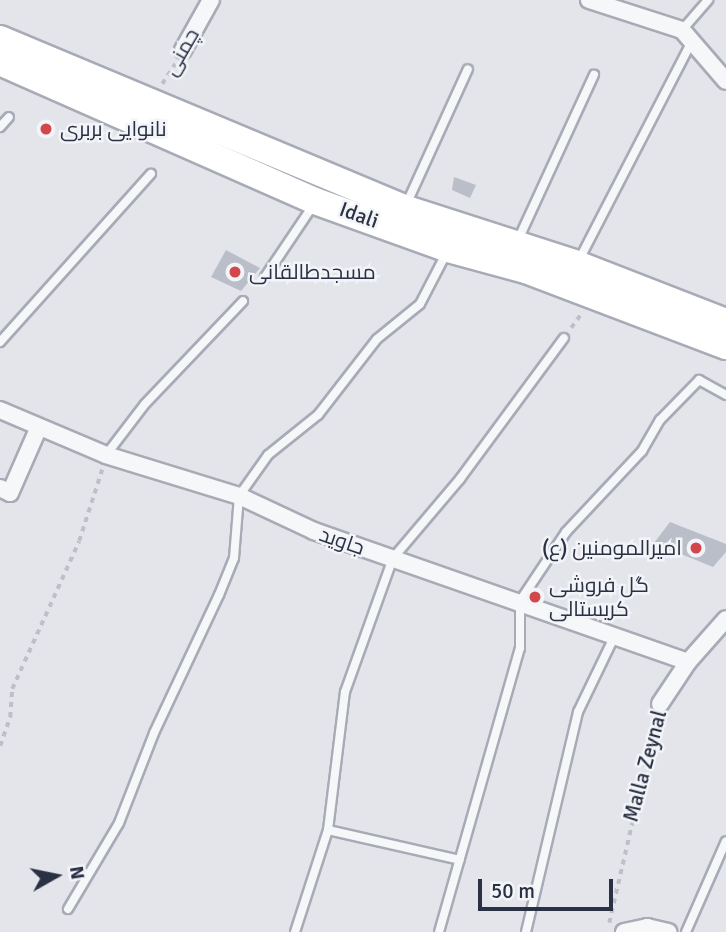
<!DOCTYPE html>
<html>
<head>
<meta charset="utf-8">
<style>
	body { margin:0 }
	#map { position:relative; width:726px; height:932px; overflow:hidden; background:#e3e5eb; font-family:Signika,Cairo,sans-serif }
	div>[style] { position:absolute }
	.building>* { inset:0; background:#babec9 }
	.path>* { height:3.5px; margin-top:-1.75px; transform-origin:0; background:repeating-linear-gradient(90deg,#bdc0c6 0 5px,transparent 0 10px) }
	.roads { filter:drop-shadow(2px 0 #a8abb6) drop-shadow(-2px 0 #a8abb6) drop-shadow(0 2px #a8abb6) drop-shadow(0 -2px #a8abb6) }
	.lane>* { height:8px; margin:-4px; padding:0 4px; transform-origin:4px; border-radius:4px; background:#f6f7f9 }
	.street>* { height:16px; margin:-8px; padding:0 8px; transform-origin:8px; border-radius:8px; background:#f6f7f9 }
	.primary>* { height:26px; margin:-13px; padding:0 13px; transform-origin:13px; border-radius:13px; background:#fff }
	.dots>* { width:19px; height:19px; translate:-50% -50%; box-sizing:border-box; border:4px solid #f3f4f8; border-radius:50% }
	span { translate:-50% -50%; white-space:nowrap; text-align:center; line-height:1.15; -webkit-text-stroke:5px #f3f4f8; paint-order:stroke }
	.street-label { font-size:21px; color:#2a3144 }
	.poi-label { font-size:21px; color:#2a3144 }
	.left { translate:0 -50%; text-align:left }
	.right { translate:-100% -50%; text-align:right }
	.north { position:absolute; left:21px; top:841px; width:70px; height:70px; -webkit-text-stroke:5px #f3f4f8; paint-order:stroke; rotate:81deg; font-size:19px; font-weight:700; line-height:28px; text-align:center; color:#2a3144 }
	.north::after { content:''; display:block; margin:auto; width:24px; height:32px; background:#2a3144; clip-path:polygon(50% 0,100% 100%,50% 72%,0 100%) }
	.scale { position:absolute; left:478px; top:879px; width:135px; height:32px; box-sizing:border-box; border:4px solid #2a3144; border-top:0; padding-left:9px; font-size:21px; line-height:24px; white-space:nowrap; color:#2a3144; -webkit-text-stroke:5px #f3f4f8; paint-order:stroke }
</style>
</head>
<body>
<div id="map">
	<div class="building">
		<div style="clip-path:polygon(454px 177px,476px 185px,470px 198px,452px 190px)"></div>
		<div style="clip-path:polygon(226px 250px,260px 268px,241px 291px,211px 277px)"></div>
		<div style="clip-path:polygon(670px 522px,726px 544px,726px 552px,713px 567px,654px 543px)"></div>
	</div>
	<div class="path">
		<div style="left:162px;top:84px;width:24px;rotate:-57deg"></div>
		<div style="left:571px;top:328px;width:17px;rotate:-54deg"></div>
		<div style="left:0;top:746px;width:31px;rotate:-71deg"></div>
		<div style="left:10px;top:717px;width:28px;rotate:-86deg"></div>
		<div style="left:12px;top:689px;width:162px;rotate:-65.6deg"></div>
		<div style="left:79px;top:541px;width:75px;rotate:-72.1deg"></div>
		<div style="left:609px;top:923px;width:208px;rotate:-77deg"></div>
	</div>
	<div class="roads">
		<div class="lane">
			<div style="left:682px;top:30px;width:40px;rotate:-49deg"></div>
			<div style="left:0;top:127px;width:13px;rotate:-48deg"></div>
			<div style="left:406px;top:205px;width:149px;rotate:-65.5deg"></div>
			<div style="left:518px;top:240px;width:182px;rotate:-65.3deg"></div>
			<div style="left:578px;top:262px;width:249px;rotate:-62.7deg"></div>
			<div style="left:265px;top:277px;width:88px;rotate:-56.1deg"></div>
			<div style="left:0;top:342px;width:226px;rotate:-48.1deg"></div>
			<div style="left:106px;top:455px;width:64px;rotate:-52.6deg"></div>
			<div style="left:145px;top:404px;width:142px;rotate:-46.4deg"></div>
			<div style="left:328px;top:830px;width:135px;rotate:12.8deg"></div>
			<div style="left:68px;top:909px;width:100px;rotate:-59.3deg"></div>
			<div style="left:119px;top:823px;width:97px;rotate:-68.7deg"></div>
			<div style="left:154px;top:733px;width:153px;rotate:-64.8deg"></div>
			<div style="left:219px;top:595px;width:40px;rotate:-68deg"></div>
			<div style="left:234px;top:558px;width:62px;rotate:-85.4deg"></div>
			<div style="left:239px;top:496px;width:50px;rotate:-54.7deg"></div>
			<div style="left:268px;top:455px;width:64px;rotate:-38.7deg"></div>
			<div style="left:318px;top:415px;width:96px;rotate:-52.2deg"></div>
			<div style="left:377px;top:339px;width:55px;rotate:-39.1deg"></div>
			<div style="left:420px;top:304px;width:59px;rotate:-62.6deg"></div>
			<div style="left:295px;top:932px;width:107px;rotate:-72.1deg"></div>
			<div style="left:328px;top:830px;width:139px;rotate:-83deg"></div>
			<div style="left:345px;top:692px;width:142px;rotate:-70.3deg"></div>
			<div style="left:393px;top:558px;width:104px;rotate:-49.7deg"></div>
			<div style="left:460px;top:479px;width:175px;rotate:-53.6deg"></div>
			<div style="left:439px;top:932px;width:295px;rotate:-74.1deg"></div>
			<div style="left:520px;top:648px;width:47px;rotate:-90deg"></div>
			<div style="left:520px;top:601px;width:83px;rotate:-56.3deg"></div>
			<div style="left:566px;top:532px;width:111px;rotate:-46.8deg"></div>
			<div style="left:642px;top:451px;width:36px;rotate:-60deg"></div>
			<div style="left:660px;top:420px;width:56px;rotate:-45.7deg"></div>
			<div style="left:699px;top:380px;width:31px;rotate:29deg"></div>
			<div style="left:526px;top:932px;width:226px;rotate:-76.7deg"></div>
			<div style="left:578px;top:712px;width:85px;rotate:-64.3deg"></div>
			<div style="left:686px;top:932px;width:99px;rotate:-66.3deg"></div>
		</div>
		<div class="street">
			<div style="left:589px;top:0;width:98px;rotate:17.9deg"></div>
			<div style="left:682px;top:30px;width:67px;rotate:49.2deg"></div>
			<div style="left:183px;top:50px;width:57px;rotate:-60.8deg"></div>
			<div style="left:0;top:410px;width:115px;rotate:23deg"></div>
			<div style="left:106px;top:455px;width:139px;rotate:17.1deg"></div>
			<div style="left:239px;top:496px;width:83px;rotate:25deg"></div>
			<div style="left:314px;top:531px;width:396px;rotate:19.3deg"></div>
			<div style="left:0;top:488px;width:11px;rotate:27deg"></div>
			<div style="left:10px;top:493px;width:72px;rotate:-66.3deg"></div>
			<div style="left:660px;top:704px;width:50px;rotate:-56.3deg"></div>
			<div style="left:688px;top:662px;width:57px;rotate:-48.5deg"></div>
			<div style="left:624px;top:932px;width:24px;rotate:-12deg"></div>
			<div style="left:647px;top:927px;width:22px;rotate:13deg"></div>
		</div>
		<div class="primary">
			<div style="left:0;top:39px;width:438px;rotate:22.7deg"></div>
			<div style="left:404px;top:208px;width:182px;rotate:17.9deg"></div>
			<div style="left:577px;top:264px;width:160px;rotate:21.3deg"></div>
			<div style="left:0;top:62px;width:344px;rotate:23.8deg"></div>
			<div style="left:315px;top:201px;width:141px;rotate:19.8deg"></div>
			<div style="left:448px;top:249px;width:81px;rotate:15.1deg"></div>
			<div style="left:526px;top:270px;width:214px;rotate:20.8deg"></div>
		</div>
	</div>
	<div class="dots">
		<div style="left:46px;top:129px;background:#d2474c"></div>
		<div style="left:235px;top:272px;background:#d2474c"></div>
		<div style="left:696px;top:548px;background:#d2474c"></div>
		<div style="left:535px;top:597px;background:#d2474c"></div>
	</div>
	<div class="street-label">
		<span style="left:181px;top:52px;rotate:-60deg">چمنی</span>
		<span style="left:359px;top:215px;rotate:20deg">Idali</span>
		<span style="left:342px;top:541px;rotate:19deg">جاوید</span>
		<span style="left:645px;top:766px;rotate:-75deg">Malla Zeynal</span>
	</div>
	<div class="poi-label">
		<span class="left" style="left:60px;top:129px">نانوایی بربری</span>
		<span class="left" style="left:249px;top:272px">مسجدطالقانی</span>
		<span class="right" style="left:682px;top:548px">امیرالمومنین (ع)</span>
		<span class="left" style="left:549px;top:597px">گل فروشی<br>کریستالی</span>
	</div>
	<div class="north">N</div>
	<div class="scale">50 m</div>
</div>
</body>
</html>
